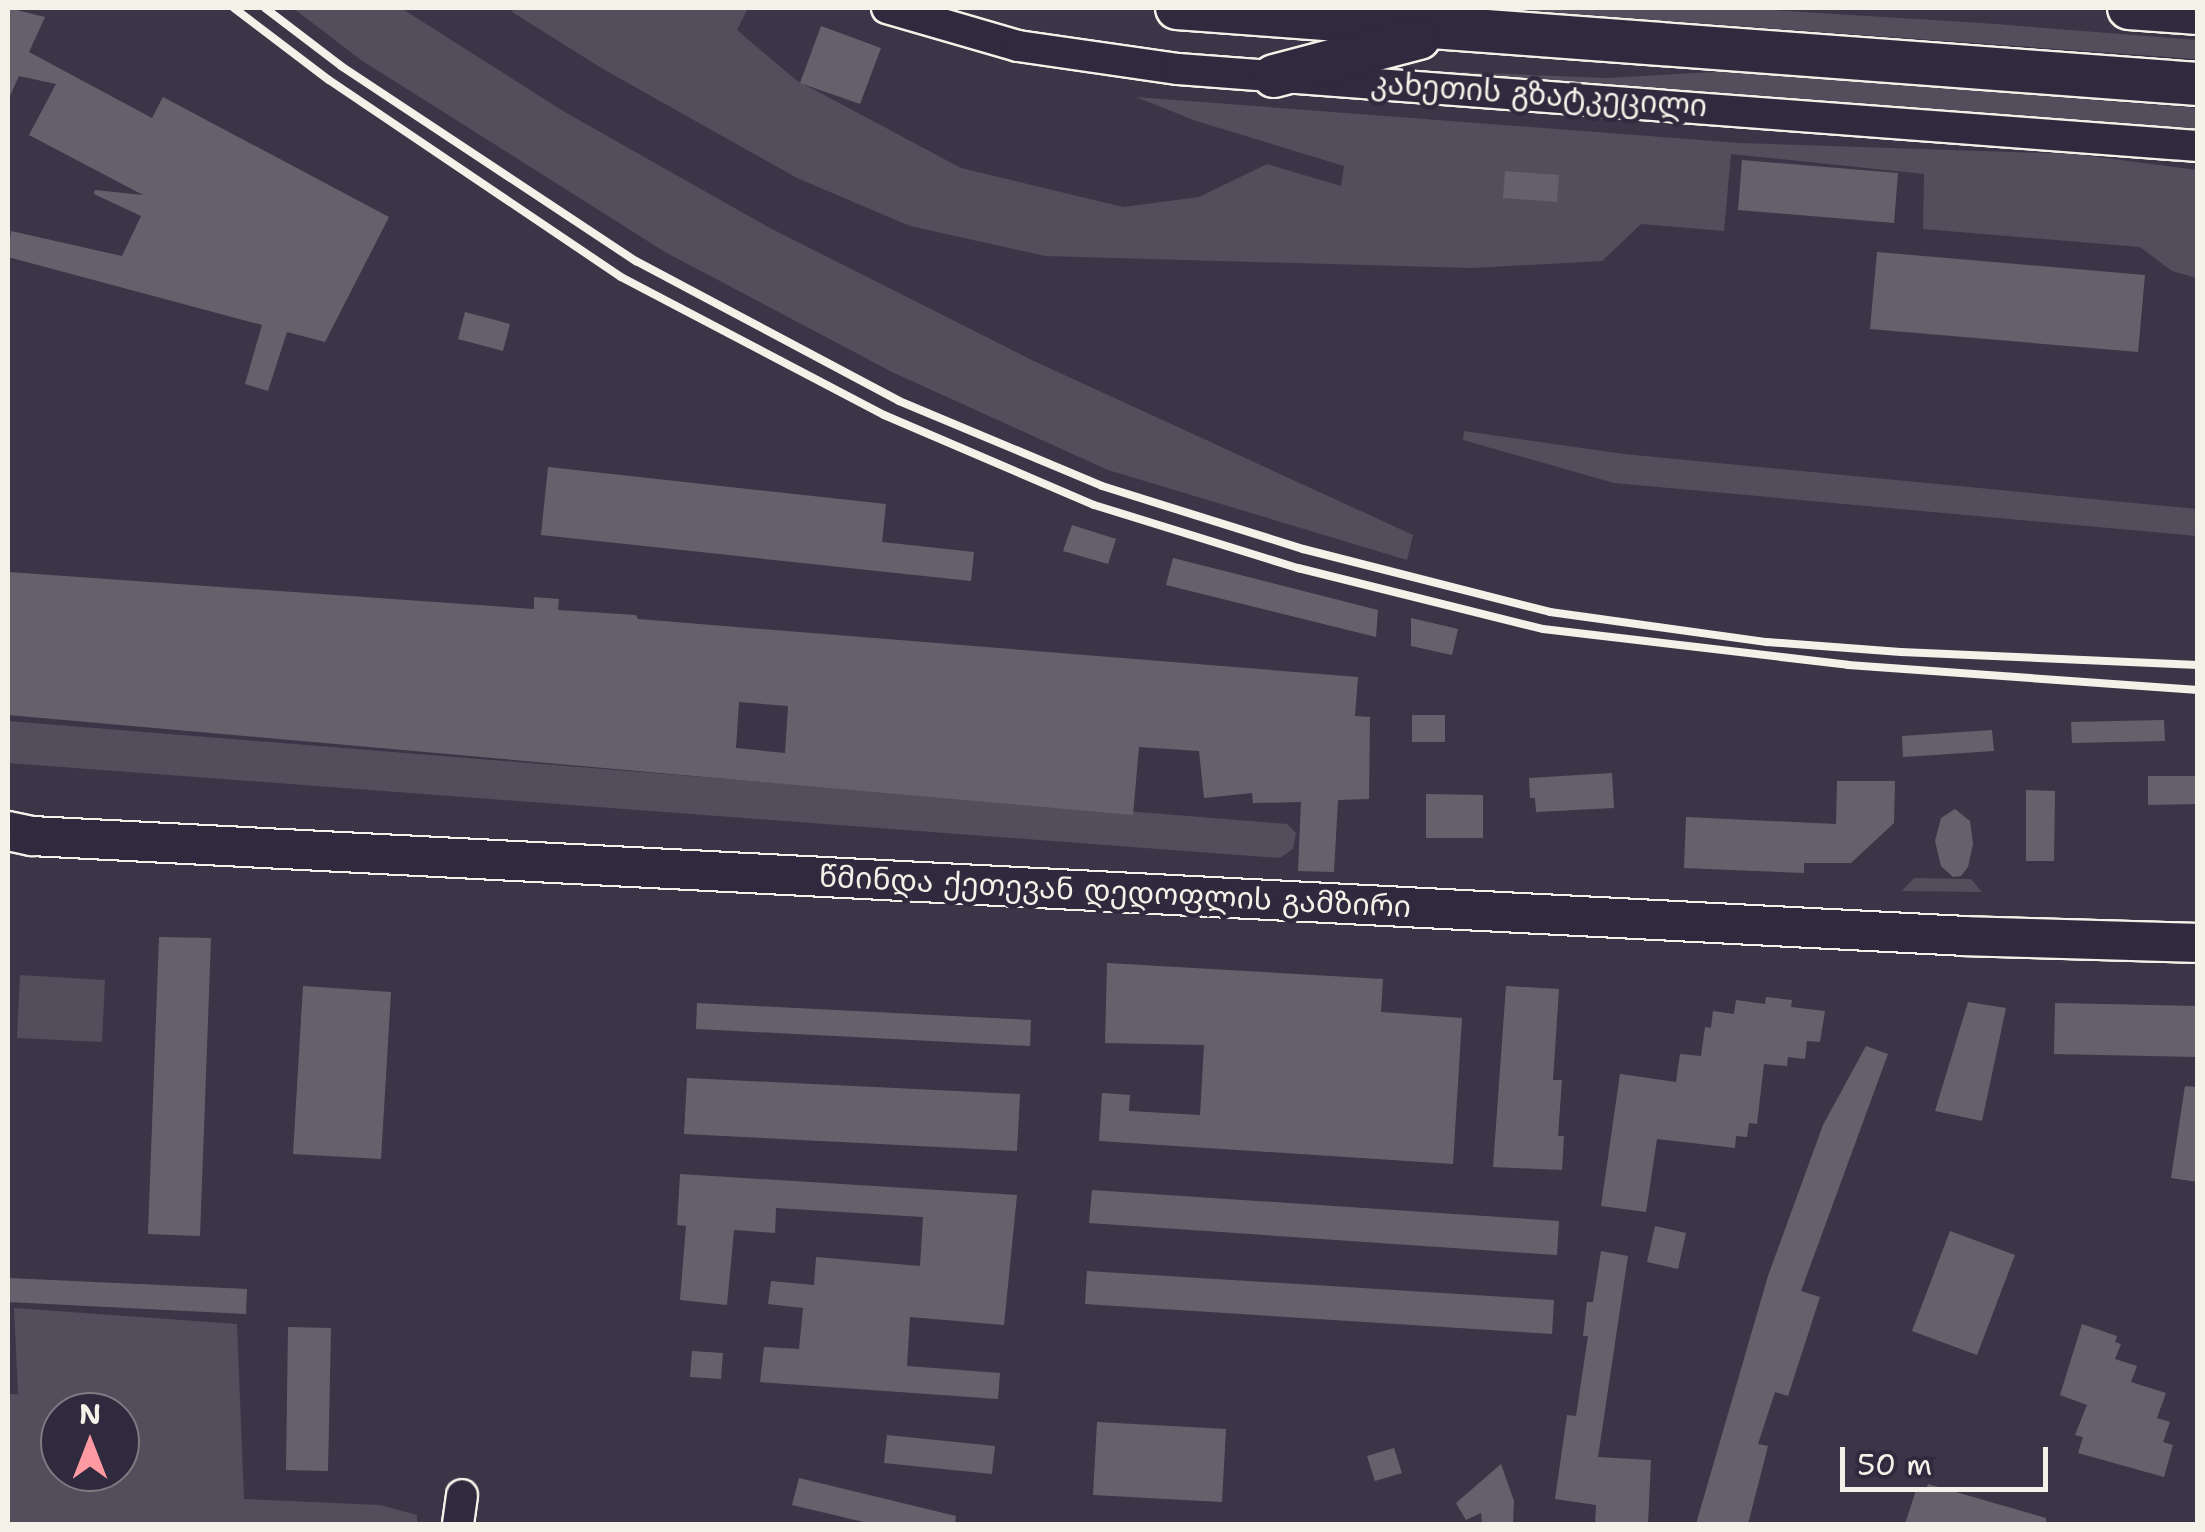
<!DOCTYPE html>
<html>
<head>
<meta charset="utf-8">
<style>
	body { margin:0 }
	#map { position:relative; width:2205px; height:1532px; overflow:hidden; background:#3b3647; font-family:"Shantell Sans","Noto Sans Georgian",sans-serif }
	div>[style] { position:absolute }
	.green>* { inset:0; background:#534e5c }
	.building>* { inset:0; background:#65616c }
	.roads { filter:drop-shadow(2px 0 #f4f1e8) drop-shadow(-2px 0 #f4f1e8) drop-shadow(0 2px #f4f1e8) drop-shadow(0 -2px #f4f1e8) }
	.minor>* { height:30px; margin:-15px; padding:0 15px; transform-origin:15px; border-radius:15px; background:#2f2a3d }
	.major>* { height:38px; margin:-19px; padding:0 19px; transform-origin:19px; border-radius:19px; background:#2f2a3d }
	.highway>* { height:42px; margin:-21px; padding:0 21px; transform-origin:21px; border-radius:21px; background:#2f2a3d }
	.rail>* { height:8px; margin:-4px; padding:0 4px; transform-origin:4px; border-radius:4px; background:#f4f1e8 }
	span { translate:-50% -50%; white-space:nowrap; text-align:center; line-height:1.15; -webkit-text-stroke:9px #2f2a3d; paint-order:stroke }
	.street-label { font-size:30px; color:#f4f1e8 }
	.frame { position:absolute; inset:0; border:10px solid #f4f1e8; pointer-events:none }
	.north { position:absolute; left:40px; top:1392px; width:100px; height:100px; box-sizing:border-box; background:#2f2a3d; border:2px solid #7e7a81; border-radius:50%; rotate:0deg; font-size:28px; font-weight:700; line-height:40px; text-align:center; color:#f4f1e8 }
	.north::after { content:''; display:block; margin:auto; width:35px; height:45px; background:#ff9aa2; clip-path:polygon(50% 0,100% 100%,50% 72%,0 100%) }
	.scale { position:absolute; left:1840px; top:1447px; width:208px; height:45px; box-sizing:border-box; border:5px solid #f4f1e8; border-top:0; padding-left:12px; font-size:30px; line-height:35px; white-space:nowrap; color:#f4f1e8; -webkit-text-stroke:8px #2f2a3d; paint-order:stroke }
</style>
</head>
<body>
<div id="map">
	<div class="green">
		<div style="clip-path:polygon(293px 8px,401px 8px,563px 111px,768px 227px,1036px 362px,1413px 535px,1407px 560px,1108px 470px,892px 372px,665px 252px,361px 60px)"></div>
		<div style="clip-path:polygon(514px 8px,748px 8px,737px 30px,796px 80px,961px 168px,1123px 207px,1199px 197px,1267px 164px,1341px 186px,1344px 166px,1196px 121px,1136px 97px,1740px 143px,2075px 154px,2197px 170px,2197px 278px,2172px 271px,2140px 247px,1923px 229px,1924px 174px,1731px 154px,1724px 231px,1641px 224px,1602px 261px,1471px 268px,1045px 256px,910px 226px,797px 178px,603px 69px,512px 12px)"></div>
		<div style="clip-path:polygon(1487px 8px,1738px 8px,1982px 23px,2197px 40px,2197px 59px)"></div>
		<div style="clip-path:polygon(1358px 68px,1607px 78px,1731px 71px,2197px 108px,2197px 131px)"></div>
		<div style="clip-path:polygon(1464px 431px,1624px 454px,2197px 509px,2197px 536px,1614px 483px,1463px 440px)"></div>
		<div style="clip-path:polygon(8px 721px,1287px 824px,1296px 833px,1293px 849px,1280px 858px,8px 763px)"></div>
		<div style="clip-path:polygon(1914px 878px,1971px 879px,1982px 892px,1902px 891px)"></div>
		<div style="clip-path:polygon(20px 975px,105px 980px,102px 1042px,17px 1038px)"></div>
		<div style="clip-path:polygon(evenodd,14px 1308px,237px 1324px,244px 1499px,380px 1505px,417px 1515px,417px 1524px,8px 1524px,8px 1394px,18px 1394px,14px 1308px,60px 1412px,120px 1412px,120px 1472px,60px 1472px,60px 1412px)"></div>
	</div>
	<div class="building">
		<div style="clip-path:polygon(8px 8px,45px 17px,29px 52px,152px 118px,163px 97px,389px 217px,325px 342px,287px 332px,268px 391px,245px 384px,262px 325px,8px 257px,11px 231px,122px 256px,141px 216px,94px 194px,95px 190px,143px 195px,29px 135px,56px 84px,19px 76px,8px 100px)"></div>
		<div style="clip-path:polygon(821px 26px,881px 48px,860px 104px,800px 83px)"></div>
		<div style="clip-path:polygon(1742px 160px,1898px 173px,1894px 223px,1738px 210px)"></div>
		<div style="clip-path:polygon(1505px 171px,1559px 175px,1557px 202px,1503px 198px)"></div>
		<div style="clip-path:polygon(1877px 252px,2145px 275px,2138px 352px,1870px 329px)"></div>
		<div style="clip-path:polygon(465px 312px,510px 324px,503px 351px,458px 339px)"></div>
		<div style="clip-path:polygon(548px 467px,886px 504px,882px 542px,974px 552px,971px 581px,541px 535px)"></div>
		<div style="clip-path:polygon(1072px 525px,1116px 539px,1108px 564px,1063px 551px)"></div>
		<div style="clip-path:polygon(1173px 558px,1378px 610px,1376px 637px,1166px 585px)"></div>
		<div style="clip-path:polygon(evenodd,8px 572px,534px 609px,534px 597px,559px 599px,558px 610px,636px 615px,638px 619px,1358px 677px,1355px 716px,1370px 717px,1369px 799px,1338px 800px,1334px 872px,1298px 871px,1301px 802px,1253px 803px,1252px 793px,1204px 798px,1199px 751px,1139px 747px,1133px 815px,8px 715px,8px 572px,739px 702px,788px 706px,785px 753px,736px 748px,739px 702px)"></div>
		<div style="clip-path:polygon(1411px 618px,1458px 629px,1452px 655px,1411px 646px)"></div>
		<div style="clip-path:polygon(1412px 715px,1445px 715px,1445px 742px,1412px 742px)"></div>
		<div style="clip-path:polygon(2164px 720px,2165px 741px,2072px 743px,2071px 722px)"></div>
		<div style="clip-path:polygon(1992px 730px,1994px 751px,1903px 757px,1902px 736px)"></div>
		<div style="clip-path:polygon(1612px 773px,1614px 808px,1536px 812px,1535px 798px,1530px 798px,1529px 778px)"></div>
		<div style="clip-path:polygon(2148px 776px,2198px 776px,2198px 804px,2148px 805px)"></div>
		<div style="clip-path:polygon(1837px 781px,1895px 781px,1894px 823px,1851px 863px,1804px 863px,1804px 873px,1684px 868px,1686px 817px,1836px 824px)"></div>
		<div style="clip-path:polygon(2026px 790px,2055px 791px,2054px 861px,2026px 861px)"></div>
		<div style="clip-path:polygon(1426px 794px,1483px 795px,1483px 838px,1426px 838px)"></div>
		<div style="clip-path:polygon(1955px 809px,1970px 821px,1973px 844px,1968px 867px,1961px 876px,1953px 877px,1941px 866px,1935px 841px,1941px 818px)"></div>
		<div style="clip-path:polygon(159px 937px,211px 938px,200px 1236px,148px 1234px)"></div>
		<div style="clip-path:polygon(1107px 963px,1383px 979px,1381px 1012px,1462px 1018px,1453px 1164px,1099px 1141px,1102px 1093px,1130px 1095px,1129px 1111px,1200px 1115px,1204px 1045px,1105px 1043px)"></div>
		<div style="clip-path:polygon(303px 986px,391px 992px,381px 1159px,293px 1154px)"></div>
		<div style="clip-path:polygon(1506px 986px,1559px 989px,1553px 1080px,1562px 1080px,1558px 1136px,1564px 1136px,1562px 1170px,1493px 1167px)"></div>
		<div style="clip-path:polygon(1766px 997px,1792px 1000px,1791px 1007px,1825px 1011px,1820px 1042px,1807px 1041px,1805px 1059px,1788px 1057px,1787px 1066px,1764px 1064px,1757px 1124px,1749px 1123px,1747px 1137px,1736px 1136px,1735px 1148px,1657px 1139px,1646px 1212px,1601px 1206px,1620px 1074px,1676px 1082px,1680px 1054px,1701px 1056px,1705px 1027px,1711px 1028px,1713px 1011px,1734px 1014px,1736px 1000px,1765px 1004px)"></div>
		<div style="clip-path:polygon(1968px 1002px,2006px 1008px,1982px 1121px,1935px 1111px)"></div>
		<div style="clip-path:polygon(697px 1003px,1031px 1020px,1030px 1046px,696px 1029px)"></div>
		<div style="clip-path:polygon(2055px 1003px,2198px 1006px,2198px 1057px,2054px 1054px)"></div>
		<div style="clip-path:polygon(1866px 1046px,1888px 1054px,1801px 1291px,1820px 1297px,1788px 1396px,1775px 1392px,1758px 1444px,1768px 1446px,1748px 1524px,1696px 1524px,1768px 1276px,1823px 1125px)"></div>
		<div style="clip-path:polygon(687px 1078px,1020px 1094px,1017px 1151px,684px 1134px)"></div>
		<div style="clip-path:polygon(2185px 1086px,2198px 1087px,2198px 1182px,2171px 1178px)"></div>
		<div style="clip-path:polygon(680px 1174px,1017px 1195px,1004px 1325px,910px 1317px,907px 1366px,1000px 1373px,998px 1399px,760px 1382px,764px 1347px,799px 1349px,803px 1308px,768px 1304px,771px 1281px,814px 1285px,816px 1257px,920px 1266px,923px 1217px,776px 1208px,775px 1233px,734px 1230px,727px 1305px,680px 1300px,686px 1226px,677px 1225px)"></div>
		<div style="clip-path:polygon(1092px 1190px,1559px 1221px,1557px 1255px,1089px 1223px)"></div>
		<div style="clip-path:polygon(1655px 1226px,1686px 1233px,1678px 1269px,1647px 1262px)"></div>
		<div style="clip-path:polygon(1950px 1231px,2015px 1255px,1977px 1355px,1912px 1331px)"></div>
		<div style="clip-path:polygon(1601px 1251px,1628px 1256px,1598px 1457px,1651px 1460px,1648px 1524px,1595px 1524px,1596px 1505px,1555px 1499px,1567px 1415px,1576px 1416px,1588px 1336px,1583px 1336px,1587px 1302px,1593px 1302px)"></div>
		<div style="clip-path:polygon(1087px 1271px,1554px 1300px,1552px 1334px,1085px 1304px)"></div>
		<div style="clip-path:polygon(8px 1278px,247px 1289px,246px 1314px,8px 1302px)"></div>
		<div style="clip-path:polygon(2082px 1324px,2117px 1336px,2115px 1342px,2121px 1344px,2115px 1359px,2137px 1366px,2131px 1382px,2166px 1393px,2157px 1418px,2170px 1422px,2163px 1442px,2173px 1445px,2164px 1477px,2078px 1453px,2083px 1437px,2075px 1435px,2087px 1405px,2060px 1395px)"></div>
		<div style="clip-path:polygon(288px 1327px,331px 1328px,328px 1471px,286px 1470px)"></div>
		<div style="clip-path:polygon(692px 1351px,723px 1353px,721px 1379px,690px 1377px)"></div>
		<div style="clip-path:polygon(1097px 1422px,1226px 1429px,1222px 1502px,1093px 1495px)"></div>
		<div style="clip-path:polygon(887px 1435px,995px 1446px,992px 1474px,884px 1463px)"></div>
		<div style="clip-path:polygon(1394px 1448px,1402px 1473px,1375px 1481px,1367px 1456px)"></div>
		<div style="clip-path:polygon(1501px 1464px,1514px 1501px,1513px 1524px,1482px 1524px,1481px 1513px,1466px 1520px,1456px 1503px)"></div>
		<div style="clip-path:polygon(799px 1478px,956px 1516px,955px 1524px,872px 1524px,792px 1505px)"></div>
		<div style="clip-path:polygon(1928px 1484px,2046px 1518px,2046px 1524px,1905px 1524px,1917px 1487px,1926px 1489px)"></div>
	</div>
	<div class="roads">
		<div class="minor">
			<div style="left:887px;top:8px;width:136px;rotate:16.2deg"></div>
			<div style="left:1018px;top:46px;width:162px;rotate:8.2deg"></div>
			<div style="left:1178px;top:69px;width:1023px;rotate:4.32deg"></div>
			<div style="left:458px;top:1524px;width:29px;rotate:-82deg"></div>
		</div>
		<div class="major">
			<div style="left:8px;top:831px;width:25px;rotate:12deg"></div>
			<div style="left:32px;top:836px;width:1934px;rotate:2.96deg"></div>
			<div style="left:1963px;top:936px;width:235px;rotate:1.7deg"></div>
		</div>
		<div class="highway">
			<div style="left:1177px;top:8px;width:1024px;rotate:4.26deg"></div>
			<div style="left:2129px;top:8px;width:69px;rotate:4.1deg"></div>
			<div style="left:1274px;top:76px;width:150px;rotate:-14.7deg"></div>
		</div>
	</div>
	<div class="rail">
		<div style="left:234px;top:8px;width:119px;rotate:37.2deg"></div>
		<div style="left:329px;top:80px;width:352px;rotate:34deg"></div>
		<div style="left:621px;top:277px;width:297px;rotate:27.7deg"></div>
		<div style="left:884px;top:415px;width:228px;rotate:23.2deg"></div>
		<div style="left:1094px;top:505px;width:214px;rotate:17.2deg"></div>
		<div style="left:1298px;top:568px;width:252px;rotate:14deg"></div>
		<div style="left:1543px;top:629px;width:307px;rotate:6.7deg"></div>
		<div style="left:1848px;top:665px;width:351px;rotate:4.1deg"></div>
		<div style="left:265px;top:8px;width:96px;rotate:37.3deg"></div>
		<div style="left:341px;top:66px;width:354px;rotate:33.5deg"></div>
		<div style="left:636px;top:261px;width:298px;rotate:28deg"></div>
		<div style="left:899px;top:401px;width:220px;rotate:22.7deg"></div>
		<div style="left:1102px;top:486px;width:211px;rotate:17.4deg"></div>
		<div style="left:1303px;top:549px;width:255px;rotate:14.3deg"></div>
		<div style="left:1550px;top:612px;width:219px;rotate:7.9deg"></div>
		<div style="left:1767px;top:642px;width:134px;rotate:4.3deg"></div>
		<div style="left:1901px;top:652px;width:297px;rotate:2.5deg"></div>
	</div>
	<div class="street-label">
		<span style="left:1539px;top:95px;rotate:4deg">კახეთის გზატკეცილი</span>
		<span style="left:1115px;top:892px;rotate:3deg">წმინდა ქეთევან დედოფლის გამზირი</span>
	</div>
	<div class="frame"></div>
	<div class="north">N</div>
	<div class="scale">50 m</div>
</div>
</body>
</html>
